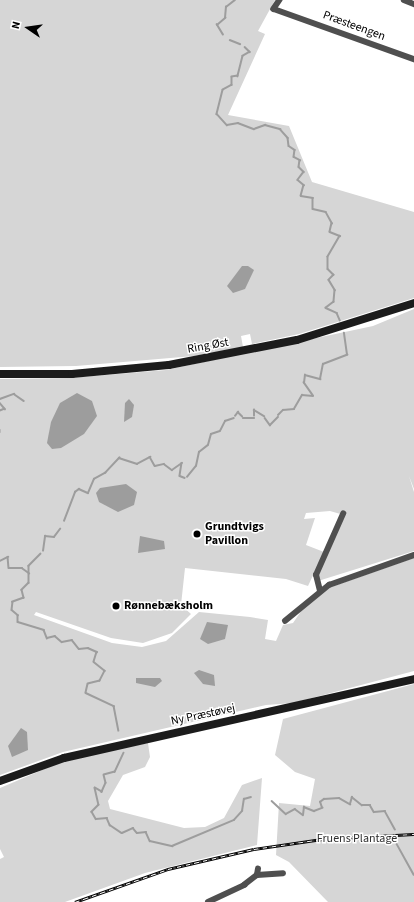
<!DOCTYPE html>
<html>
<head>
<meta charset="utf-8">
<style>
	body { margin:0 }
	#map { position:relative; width:414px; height:902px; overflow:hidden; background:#fff; font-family:"Source Sans 3",sans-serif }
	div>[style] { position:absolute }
	.green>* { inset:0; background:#d6d6d6 }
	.water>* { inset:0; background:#9d9d9d }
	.stream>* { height:1.5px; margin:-0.75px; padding:0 0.75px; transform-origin:0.75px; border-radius:0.75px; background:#9d9d9d }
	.street>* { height:5.5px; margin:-2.75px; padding:0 2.75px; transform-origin:2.75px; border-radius:2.75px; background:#4f4f4f }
	.secondary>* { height:8px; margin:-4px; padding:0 4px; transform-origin:4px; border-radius:4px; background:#1c1c1c }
	.rail>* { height:3px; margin-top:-1.5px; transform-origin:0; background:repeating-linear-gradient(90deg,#fff 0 4.5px,#000 0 9px); box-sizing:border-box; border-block:1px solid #000 }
	.dots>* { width:11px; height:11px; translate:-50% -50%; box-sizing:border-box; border:2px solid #fff; border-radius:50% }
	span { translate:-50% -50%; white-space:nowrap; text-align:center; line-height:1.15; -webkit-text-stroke:3px #fff; paint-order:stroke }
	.street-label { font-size:12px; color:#000 }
	.poi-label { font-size:12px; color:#000; font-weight:700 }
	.left { translate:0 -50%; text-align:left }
	.park-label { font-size:12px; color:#2d2d2d }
	.north { position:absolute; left:8px; top:8px; width:40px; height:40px; -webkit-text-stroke:3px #fff; paint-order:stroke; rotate:283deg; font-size:11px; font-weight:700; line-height:16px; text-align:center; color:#000 }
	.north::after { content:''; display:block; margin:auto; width:14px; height:18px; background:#000; clip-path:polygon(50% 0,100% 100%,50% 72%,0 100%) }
</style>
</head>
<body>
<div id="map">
	<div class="green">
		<div style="clip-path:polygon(0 0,275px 0,258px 31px,265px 34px,228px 115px,289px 126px,312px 182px,414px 212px,414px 298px,299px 334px,252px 344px,250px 334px,241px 336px,243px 347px,194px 356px,76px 366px,0 367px)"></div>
		<div style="clip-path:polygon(414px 309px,414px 489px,409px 476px,414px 492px,414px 551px,318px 581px,317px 575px,344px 515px,330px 511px,306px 513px,304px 519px,315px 518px,306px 545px,324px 552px,308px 586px,286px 579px,185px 568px,181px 605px,191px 614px,172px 633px,143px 643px,111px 638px,36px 612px,34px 615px,112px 643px,142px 647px,166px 641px,199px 612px,250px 617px,268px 620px,265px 639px,276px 641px,283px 625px,293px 623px,306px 604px,331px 587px,414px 558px,414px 671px,293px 703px,266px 705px,63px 752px,0 775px,0 379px,69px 378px,166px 370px,373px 326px)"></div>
		<div style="clip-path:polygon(414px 684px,414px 902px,328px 902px,289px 862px,276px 855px,279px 803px,310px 806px,315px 779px,295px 772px,275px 755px,283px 719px)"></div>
		<div style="clip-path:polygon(148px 743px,150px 757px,145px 767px,123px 775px,108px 801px,110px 809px,184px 828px,205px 827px,224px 818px,242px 785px,262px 778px,257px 845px,145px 873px,65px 902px,0 902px,0 859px,4px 857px,0 849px,0 788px,68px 759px)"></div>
	</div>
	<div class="water">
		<div style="clip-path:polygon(242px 266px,248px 266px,254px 270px,245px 289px,233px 293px,227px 286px)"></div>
		<div style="clip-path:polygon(77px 393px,92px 401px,97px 416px,84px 434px,61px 448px,52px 449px,47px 443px,51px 422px,60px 403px)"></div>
		<div style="clip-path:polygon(129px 399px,134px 405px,132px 417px,124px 422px,125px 403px)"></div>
		<div style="clip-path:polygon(126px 484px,137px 492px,134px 505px,118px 512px,99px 502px,96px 493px,100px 488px)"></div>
		<div style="clip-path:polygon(140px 536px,164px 541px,165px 549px,138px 553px)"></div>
		<div style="clip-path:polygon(207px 622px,228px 625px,225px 639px,208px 644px,200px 639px)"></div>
		<div style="clip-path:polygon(199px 670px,214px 675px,215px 686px,203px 684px,194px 673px)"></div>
		<div style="clip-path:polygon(136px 678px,160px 678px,162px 681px,155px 687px,136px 683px)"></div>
		<div style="clip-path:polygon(21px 728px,27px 732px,28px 750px,12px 757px,8px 746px)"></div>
	</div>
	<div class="stream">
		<div style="left:223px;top:35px;width:12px;rotate:-121deg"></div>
		<div style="left:217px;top:25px;width:11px;rotate:-41deg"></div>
		<div style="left:225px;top:18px;width:11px;rotate:-85deg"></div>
		<div style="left:226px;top:7px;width:11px;rotate:-38deg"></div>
		<div style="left:230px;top:40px;width:11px;rotate:22deg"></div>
		<div style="left:245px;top:47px;width:7px;rotate:45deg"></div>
		<div style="left:250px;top:52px;width:8px;rotate:150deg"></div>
		<div style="left:243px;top:56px;width:21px;rotate:104deg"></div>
		<div style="left:238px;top:76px;width:6px;rotate:171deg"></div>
		<div style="left:232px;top:77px;width:8px;rotate:90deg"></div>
		<div style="left:232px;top:85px;width:10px;rotate:151deg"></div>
		<div style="left:223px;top:90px;width:25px;rotate:104deg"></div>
		<div style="left:217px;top:114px;width:15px;rotate:48deg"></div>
		<div style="left:227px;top:125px;width:11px;rotate:-10deg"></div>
		<div style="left:238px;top:123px;width:17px;rotate:21deg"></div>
		<div style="left:254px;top:129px;width:12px;rotate:-20deg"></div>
		<div style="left:265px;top:125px;width:16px;rotate:15deg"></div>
		<div style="left:280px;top:129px;width:12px;rotate:48deg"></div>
		<div style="left:288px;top:138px;width:8px;rotate:83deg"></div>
		<div style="left:289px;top:146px;width:7px;rotate:34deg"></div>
		<div style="left:295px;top:150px;width:7px;rotate:98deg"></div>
		<div style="left:294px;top:157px;width:7px;rotate:27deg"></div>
		<div style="left:300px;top:160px;width:7px;rotate:98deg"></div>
		<div style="left:299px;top:167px;width:7px;rotate:45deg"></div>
		<div style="left:304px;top:172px;width:10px;rotate:127deg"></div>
		<div style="left:298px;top:180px;width:8px;rotate:40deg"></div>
		<div style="left:304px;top:185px;width:11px;rotate:105deg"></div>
		<div style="left:301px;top:196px;width:12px;rotate:9deg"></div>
		<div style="left:313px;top:198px;width:11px;rotate:90deg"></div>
		<div style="left:313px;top:209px;width:13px;rotate:13deg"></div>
		<div style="left:326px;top:212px;width:13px;rotate:61deg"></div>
		<div style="left:332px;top:223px;width:9px;rotate:103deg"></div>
		<div style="left:330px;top:232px;width:11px;rotate:22deg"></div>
		<div style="left:340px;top:236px;width:24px;rotate:120deg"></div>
		<div style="left:328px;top:257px;width:12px;rotate:90deg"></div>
		<div style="left:328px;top:269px;width:8px;rotate:45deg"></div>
		<div style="left:334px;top:275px;width:7px;rotate:135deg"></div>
		<div style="left:329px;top:280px;width:12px;rotate:59deg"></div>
		<div style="left:335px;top:290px;width:12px;rotate:95deg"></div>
		<div style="left:334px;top:302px;width:10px;rotate:143deg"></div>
		<div style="left:326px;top:308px;width:12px;rotate:24deg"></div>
		<div style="left:337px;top:313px;width:8px;rotate:67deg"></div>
		<div style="left:0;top:399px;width:15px;rotate:-20deg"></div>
		<div style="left:14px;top:394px;width:12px;rotate:35deg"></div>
		<div style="left:0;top:403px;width:8px;rotate:50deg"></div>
		<div style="left:5px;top:409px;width:5px;rotate:158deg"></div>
		<div style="left:278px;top:415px;width:7px;rotate:-45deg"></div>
		<div style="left:283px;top:410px;width:11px;rotate:-5deg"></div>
		<div style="left:294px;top:409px;width:16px;rotate:-60deg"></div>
		<div style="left:302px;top:395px;width:11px;rotate:5deg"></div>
		<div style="left:313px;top:396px;width:16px;rotate:-125deg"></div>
		<div style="left:304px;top:383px;width:8px;rotate:-83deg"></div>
		<div style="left:305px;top:375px;width:16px;rotate:15deg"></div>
		<div style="left:320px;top:379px;width:15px;rotate:-79deg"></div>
		<div style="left:323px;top:364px;width:26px;rotate:-21deg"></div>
		<div style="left:347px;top:355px;width:22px;rotate:-98deg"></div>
		<div style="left:235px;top:416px;width:5px;rotate:-53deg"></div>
		<div style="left:238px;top:412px;width:6px;rotate:45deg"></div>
		<div style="left:254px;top:416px;width:6px;rotate:-90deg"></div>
		<div style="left:254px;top:410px;width:12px;rotate:31deg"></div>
		<div style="left:243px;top:418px;width:11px"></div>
		<div style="left:265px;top:418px;width:9px;rotate:54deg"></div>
		<div style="left:270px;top:425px;width:11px;rotate:-45deg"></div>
		<div style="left:0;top:430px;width:2px;rotate:90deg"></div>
		<div style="left:187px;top:477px;width:14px;rotate:-51deg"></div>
		<div style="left:196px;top:466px;width:14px;rotate:-78deg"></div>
		<div style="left:199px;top:452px;width:11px;rotate:-38deg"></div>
		<div style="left:208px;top:445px;width:11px;rotate:-75deg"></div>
		<div style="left:211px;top:434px;width:9px;rotate:-18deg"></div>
		<div style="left:220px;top:431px;width:11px;rotate:-63deg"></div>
		<div style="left:225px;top:421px;width:9px;rotate:-18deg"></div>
		<div style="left:64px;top:521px;width:31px;rotate:-69deg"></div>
		<div style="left:75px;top:492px;width:5px;rotate:-37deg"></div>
		<div style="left:79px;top:489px;width:10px;rotate:24deg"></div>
		<div style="left:88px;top:493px;width:15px;rotate:-67deg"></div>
		<div style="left:94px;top:479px;width:13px;rotate:-29deg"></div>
		<div style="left:105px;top:473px;width:21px;rotate:-47deg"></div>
		<div style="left:119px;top:458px;width:19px;rotate:18deg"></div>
		<div style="left:137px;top:464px;width:15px;rotate:-28deg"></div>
		<div style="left:150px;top:457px;width:10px;rotate:61deg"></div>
		<div style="left:155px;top:466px;width:9px;rotate:-13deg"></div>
		<div style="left:164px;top:464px;width:10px;rotate:37deg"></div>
		<div style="left:172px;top:470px;width:12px;rotate:-35deg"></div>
		<div style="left:182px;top:463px;width:13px;rotate:99deg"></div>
		<div style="left:180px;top:476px;width:5px;rotate:22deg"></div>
		<div style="left:43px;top:551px;width:15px;rotate:-82deg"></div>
		<div style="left:45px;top:536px;width:9px;rotate:6deg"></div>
		<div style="left:54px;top:537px;width:10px;rotate:-53deg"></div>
		<div style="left:41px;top:554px;width:17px;rotate:135deg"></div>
		<div style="left:29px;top:566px;width:17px;rotate:90deg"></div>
		<div style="left:29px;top:583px;width:10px;rotate:135deg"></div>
		<div style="left:22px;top:590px;width:8px;rotate:76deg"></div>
		<div style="left:24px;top:598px;width:12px;rotate:160deg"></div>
		<div style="left:13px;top:602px;width:8px;rotate:97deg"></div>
		<div style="left:12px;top:610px;width:8px;rotate:40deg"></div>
		<div style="left:18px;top:615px;width:7px;rotate:90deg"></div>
		<div style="left:18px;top:622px;width:27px;rotate:17deg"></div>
		<div style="left:44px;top:630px;width:9px;rotate:69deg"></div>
		<div style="left:47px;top:638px;width:8px;rotate:-14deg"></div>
		<div style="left:55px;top:636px;width:9px;rotate:41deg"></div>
		<div style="left:62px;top:642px;width:10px;rotate:-11deg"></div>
		<div style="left:72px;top:640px;width:11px;rotate:52deg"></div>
		<div style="left:79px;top:649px;width:9px;rotate:-6deg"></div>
		<div style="left:88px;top:648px;width:10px;rotate:24deg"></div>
		<div style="left:97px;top:652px;width:10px;rotate:107deg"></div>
		<div style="left:94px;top:662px;width:14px;rotate:39deg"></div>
		<div style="left:105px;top:671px;width:11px;rotate:117deg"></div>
		<div style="left:100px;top:681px;width:12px;rotate:166deg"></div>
		<div style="left:88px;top:684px;width:9px;rotate:103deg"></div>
		<div style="left:86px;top:693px;width:31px;rotate:25deg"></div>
		<div style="left:114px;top:706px;width:25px;rotate:79deg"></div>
		<div style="left:0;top:561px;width:9px;rotate:-27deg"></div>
		<div style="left:8px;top:557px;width:11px;rotate:85deg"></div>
		<div style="left:9px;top:568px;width:13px"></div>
		<div style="left:22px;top:568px;width:9px;rotate:36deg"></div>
		<div style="left:124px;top:753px;width:21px;rotate:115deg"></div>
		<div style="left:115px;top:772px;width:11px;rotate:165deg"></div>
		<div style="left:104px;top:775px;width:8px;rotate:76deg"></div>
		<div style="left:106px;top:783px;width:10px;rotate:114deg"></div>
		<div style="left:102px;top:792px;width:8px;rotate:-150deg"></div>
		<div style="left:95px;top:788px;width:17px;rotate:77deg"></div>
		<div style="left:99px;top:805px;width:10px;rotate:135deg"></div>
		<div style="left:92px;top:812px;width:8px;rotate:60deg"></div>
		<div style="left:96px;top:819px;width:11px;rotate:-5deg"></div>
		<div style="left:107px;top:818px;width:8px;rotate:67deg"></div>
		<div style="left:110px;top:825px;width:14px;rotate:34deg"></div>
		<div style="left:122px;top:833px;width:12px;rotate:-24deg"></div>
		<div style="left:133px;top:828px;width:6px;rotate:51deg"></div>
		<div style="left:137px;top:833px;width:9px;rotate:-6deg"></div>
		<div style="left:146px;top:832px;width:10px;rotate:66deg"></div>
		<div style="left:150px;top:841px;width:23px;rotate:13deg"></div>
		<div style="left:172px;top:846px;width:67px;rotate:-22.8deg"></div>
		<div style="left:234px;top:820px;width:12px;rotate:-48deg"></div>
		<div style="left:242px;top:811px;width:12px;rotate:-81deg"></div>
		<div style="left:244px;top:799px;width:7px;rotate:-16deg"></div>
		<div style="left:272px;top:801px;width:19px;rotate:43deg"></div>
		<div style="left:286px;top:814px;width:10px;rotate:-29deg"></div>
		<div style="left:295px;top:809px;width:10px;rotate:37deg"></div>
		<div style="left:303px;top:815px;width:8px;rotate:-83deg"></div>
		<div style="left:304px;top:807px;width:11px;rotate:22deg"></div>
		<div style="left:314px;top:811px;width:9px;rotate:-21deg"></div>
		<div style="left:322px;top:808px;width:6px;rotate:-108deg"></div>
		<div style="left:320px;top:802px;width:5px;rotate:-37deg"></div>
		<div style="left:324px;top:799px;width:15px;rotate:-4deg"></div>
		<div style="left:339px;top:798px;width:13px;rotate:29deg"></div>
		<div style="left:350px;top:804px;width:7px;rotate:-74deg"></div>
		<div style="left:352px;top:797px;width:13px;rotate:39deg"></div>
		<div style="left:362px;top:805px;width:8px"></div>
		<div style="left:370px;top:805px;width:8px;rotate:60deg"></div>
		<div style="left:374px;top:812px;width:11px;rotate:-5deg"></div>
		<div style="left:385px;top:811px;width:21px;rotate:61deg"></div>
		<div style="left:397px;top:844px;width:35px;rotate:61deg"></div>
	</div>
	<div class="street">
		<div style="left:280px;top:0;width:11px;rotate:124deg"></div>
		<div style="left:274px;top:9px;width:149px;rotate:19.7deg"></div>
		<div style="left:404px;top:0;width:11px;rotate:22deg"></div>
		<div style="left:320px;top:591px;width:16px;rotate:-104deg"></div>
		<div style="left:316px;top:575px;width:67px;rotate:-66.1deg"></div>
		<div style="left:285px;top:621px;width:57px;rotate:-39.3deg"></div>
		<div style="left:329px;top:585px;width:90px;rotate:-19.4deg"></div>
		<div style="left:257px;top:875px;width:26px;rotate:-4deg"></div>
		<div style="left:208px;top:902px;width:40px;rotate:-25deg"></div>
		<div style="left:244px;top:885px;width:16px;rotate:-38deg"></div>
		<div style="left:257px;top:875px;width:6px;rotate:-81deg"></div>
	</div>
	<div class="secondary">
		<div style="left:0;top:374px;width:72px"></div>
		<div style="left:72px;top:374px;width:97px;rotate:-5.3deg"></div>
		<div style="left:169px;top:365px;width:130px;rotate:-11.1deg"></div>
		<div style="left:297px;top:340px;width:123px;rotate:-17.5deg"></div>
		<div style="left:0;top:781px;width:68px;rotate:-19.8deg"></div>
		<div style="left:64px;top:758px;width:359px;rotate:-12.7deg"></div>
	</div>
	<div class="rail">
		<div style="left:75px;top:902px;width:99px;rotate:-19.5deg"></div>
		<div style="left:168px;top:869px;width:88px;rotate:-13.1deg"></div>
		<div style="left:254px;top:849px;width:69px;rotate:-8.4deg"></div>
		<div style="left:322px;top:839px;width:92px;rotate:-3.1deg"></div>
	</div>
	<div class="dots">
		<div style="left:197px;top:534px;background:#000"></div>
		<div style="left:116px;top:606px;background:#000"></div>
	</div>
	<div class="street-label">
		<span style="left:354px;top:26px;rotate:20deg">Præsteengen</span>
		<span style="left:208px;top:346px;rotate:-10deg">Ring Øst</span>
		<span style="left:203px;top:715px;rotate:-12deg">Ny Præstøvej</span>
	</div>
	<div class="poi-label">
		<span class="left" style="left:205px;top:534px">Grundtvigs<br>Pavillon</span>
		<span class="left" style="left:124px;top:606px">Rønnebæksholm</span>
	</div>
	<div class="park-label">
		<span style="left:357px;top:839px">Fruens Plantage</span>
	</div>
	<div class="north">N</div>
</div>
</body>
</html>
